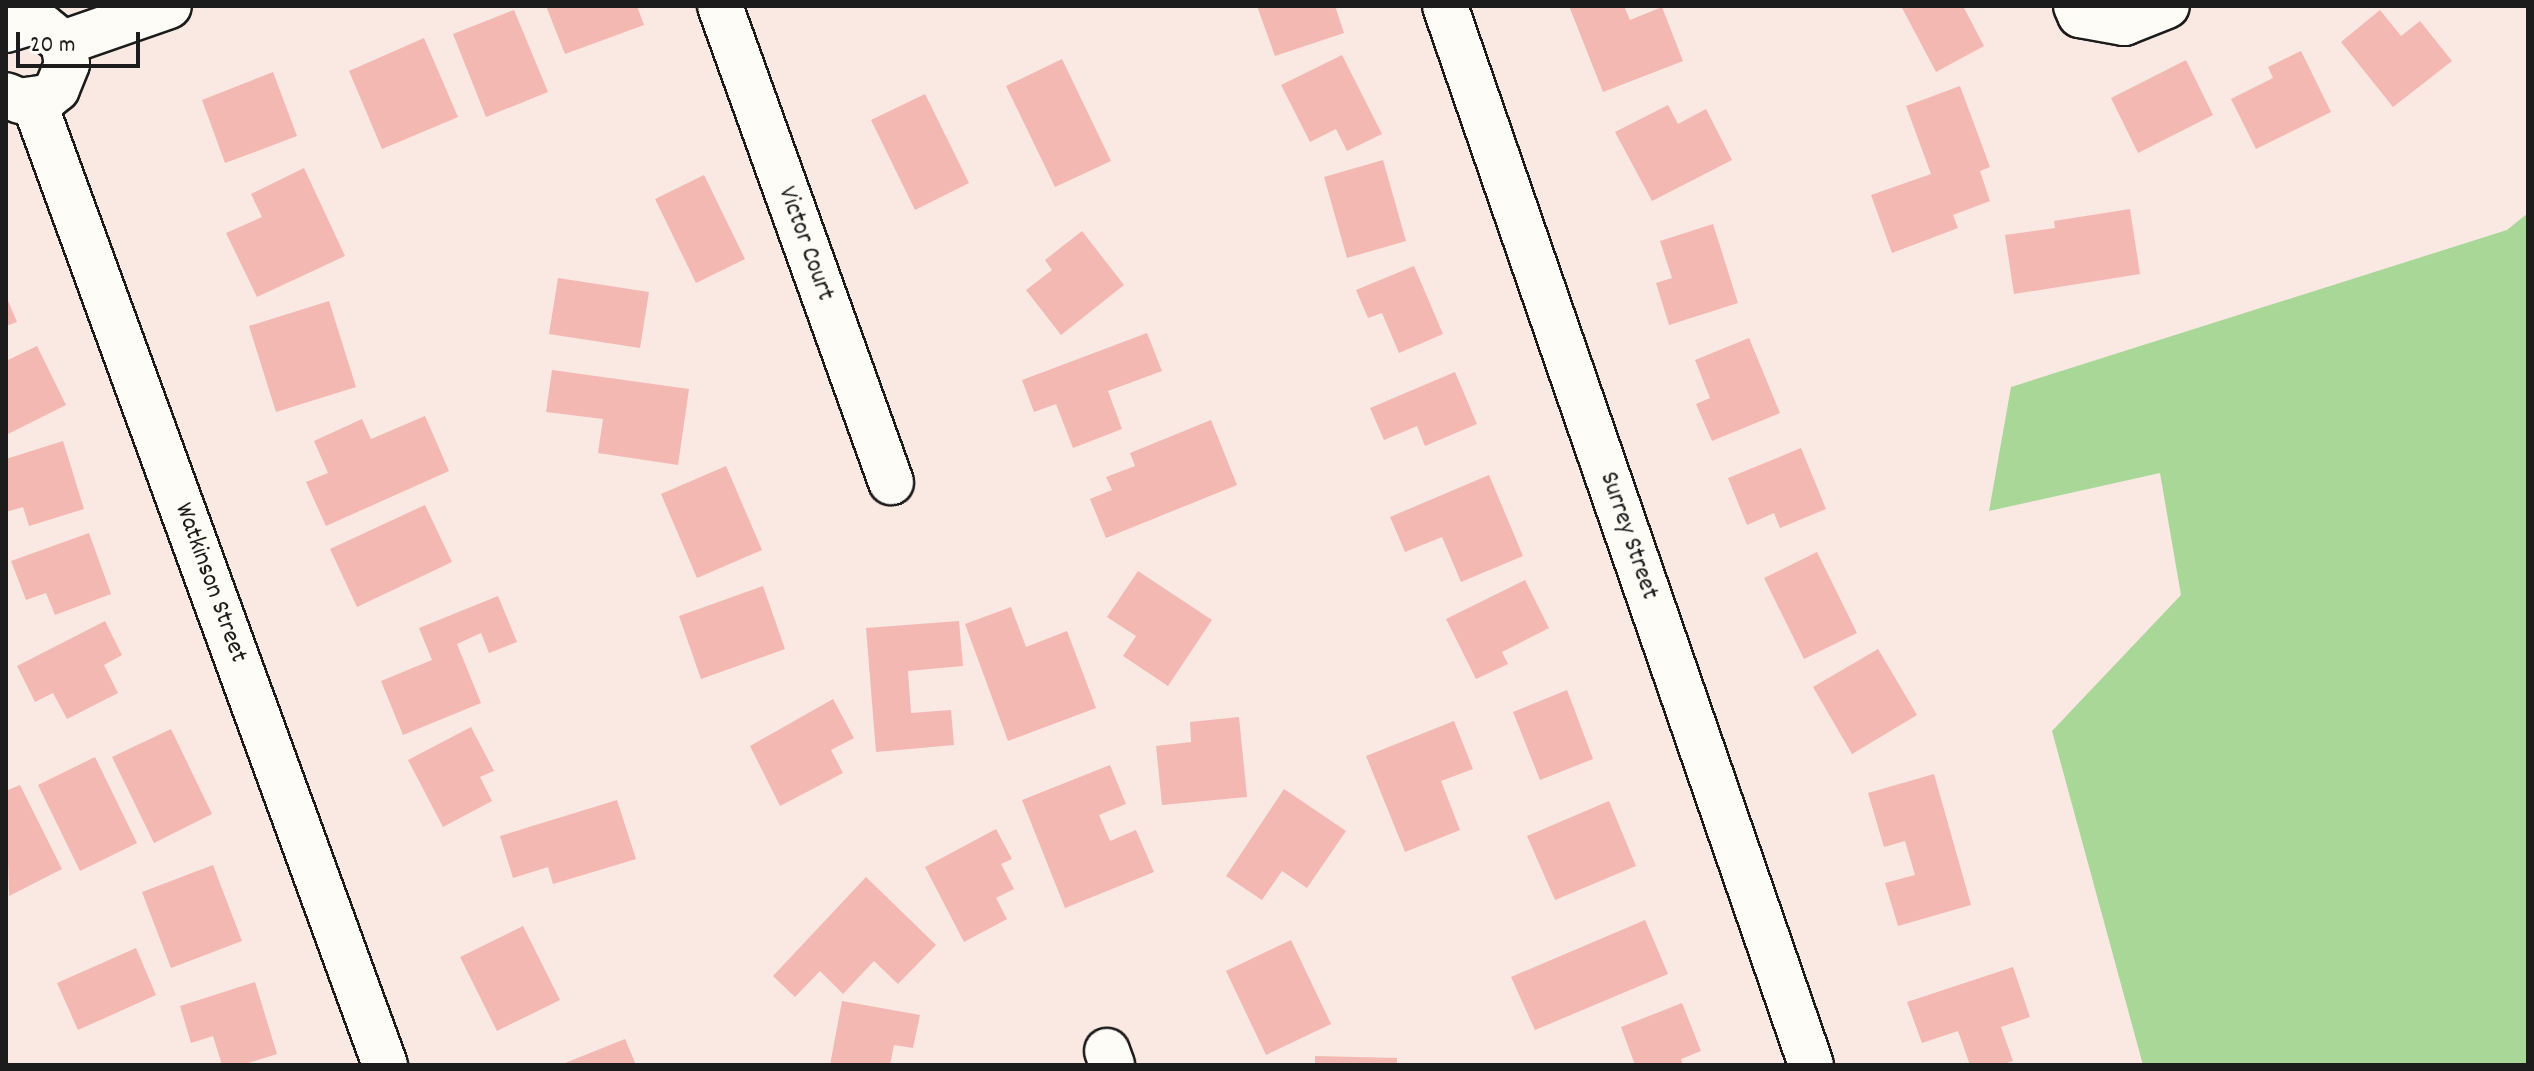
<!DOCTYPE html>
<html>
<head>
<meta charset="utf-8">
<style>
	body { margin:0 }
	#map { position:relative; width:2534px; height:1071px; overflow:hidden; background:#fae8e2; font-family:Dekko,sans-serif }
	div>[style] { position:absolute }
	.green>* { inset:0; background:#a8d798 }
	.building>* { inset:0; background:#f3b8b2 }
	.roads { filter:drop-shadow(2px 0 #1c1c1c) drop-shadow(-2px 0 #1c1c1c) drop-shadow(0 2px #1c1c1c) drop-shadow(0 -2px #1c1c1c) }
	.street>* { height:44px; margin:-22px; padding:0 22px; transform-origin:22px; border-radius:22px; background:#fdfcf7 }
	.secondary>* { height:44px; margin:-22px; padding:0 22px; transform-origin:22px; border-radius:22px; background:#fdfcf7 }
	span { translate:-50% -50%; white-space:nowrap; text-align:center; line-height:1.15; -webkit-text-stroke:6px #fdfcf7; paint-order:stroke }
	.street-label { font-size:26px; color:#1c1c1c }
	.frame { position:absolute; inset:0; border:8px solid #1c1c1c; pointer-events:none }
	.scale { position:absolute; left:16px; top:32px; width:124px; height:36px; box-sizing:border-box; border:4px solid #1c1c1c; border-top:0; padding-left:10px; font-size:24px; line-height:28px; white-space:nowrap; color:#1c1c1c; -webkit-text-stroke:6px #fdfcf7; paint-order:stroke }
</style>
</head>
<body>
<div id="map">
	<div class="green">
		<div style="clip-path:polygon(2528px 213px,2528px 1065px,2143px 1065px,2052px 731px,2181px 595px,2160px 473px,1989px 511px,2011px 387px,2507px 230px)"></div>
	</div>
	<div class="building">
		<div style="clip-path:polygon(546px 6px,637px 6px,644px 25px,565px 54px)"></div>
		<div style="clip-path:polygon(1257px 6px,1335px 6px,1344px 33px,1275px 56px)"></div>
		<div style="clip-path:polygon(1569px 6px,1624px 6px,1630px 20px,1662px 7px,1683px 61px,1603px 92px)"></div>
		<div style="clip-path:polygon(1901px 6px,1963px 6px,1984px 46px,1936px 72px)"></div>
		<div style="clip-path:polygon(514px 10px,548px 92px,486px 117px,453px 34px)"></div>
		<div style="clip-path:polygon(2380px 10px,2401px 36px,2420px 21px,2452px 61px,2393px 107px,2341px 42px)"></div>
		<div style="clip-path:polygon(424px 38px,458px 117px,382px 149px,349px 71px)"></div>
		<div style="clip-path:polygon(2301px 51px,2331px 112px,2256px 149px,2231px 99px,2273px 78px,2268px 67px)"></div>
		<div style="clip-path:polygon(1342px 55px,1382px 134px,1347px 151px,1336px 129px,1310px 142px,1281px 85px)"></div>
		<div style="clip-path:polygon(1062px 59px,1111px 161px,1055px 187px,1006px 86px)"></div>
		<div style="clip-path:polygon(2186px 60px,2213px 115px,2138px 153px,2111px 98px)"></div>
		<div style="clip-path:polygon(273px 72px,297px 136px,225px 163px,202px 100px)"></div>
		<div style="clip-path:polygon(1960px 86px,1990px 167px,1980px 171px,1990px 201px,1953px 215px,1958px 228px,1892px 253px,1871px 195px,1931px 174px,1906px 106px)"></div>
		<div style="clip-path:polygon(925px 94px,969px 183px,915px 210px,871px 120px)"></div>
		<div style="clip-path:polygon(1668px 105px,1678px 124px,1706px 109px,1732px 160px,1652px 201px,1615px 132px)"></div>
		<div style="clip-path:polygon(1383px 160px,1406px 241px,1347px 258px,1324px 177px)"></div>
		<div style="clip-path:polygon(304px 168px,345px 256px,257px 297px,226px 233px,262px 217px,251px 194px)"></div>
		<div style="clip-path:polygon(704px 175px,745px 259px,696px 283px,655px 199px)"></div>
		<div style="clip-path:polygon(2130px 209px,2140px 274px,2014px 294px,2005px 235px,2055px 228px,2054px 221px)"></div>
		<div style="clip-path:polygon(1713px 224px,1738px 303px,1669px 325px,1656px 283px,1672px 278px,1660px 241px)"></div>
		<div style="clip-path:polygon(1082px 231px,1124px 285px,1061px 335px,1026px 290px,1052px 270px,1045px 260px)"></div>
		<div style="clip-path:polygon(1414px 266px,1443px 334px,1399px 353px,1382px 313px,1368px 318px,1356px 290px)"></div>
		<div style="clip-path:polygon(558px 278px,649px 292px,640px 348px,549px 334px)"></div>
		<div style="clip-path:polygon(6px 296px,17px 322px,6px 326px)"></div>
		<div style="clip-path:polygon(329px 301px,356px 387px,276px 412px,249px 326px)"></div>
		<div style="clip-path:polygon(1147px 333px,1162px 371px,1108px 391px,1122px 429px,1073px 448px,1056px 404px,1034px 412px,1022px 380px)"></div>
		<div style="clip-path:polygon(1749px 338px,1780px 413px,1712px 441px,1696px 404px,1710px 398px,1695px 360px)"></div>
		<div style="clip-path:polygon(37px 346px,66px 405px,6px 435px,6px 361px)"></div>
		<div style="clip-path:polygon(552px 370px,689px 389px,678px 465px,598px 453px,603px 419px,546px 412px)"></div>
		<div style="clip-path:polygon(1455px 372px,1477px 424px,1425px 446px,1417px 426px,1384px 440px,1370px 408px)"></div>
		<div style="clip-path:polygon(425px 416px,449px 471px,326px 526px,306px 482px,328px 473px,314px 441px,362px 419px,371px 439px)"></div>
		<div style="clip-path:polygon(1211px 420px,1237px 485px,1106px 538px,1090px 499px,1112px 490px,1106px 477px,1135px 466px,1130px 453px)"></div>
		<div style="clip-path:polygon(63px 441px,84px 509px,29px 526px,23px 507px,6px 512px,6px 459px)"></div>
		<div style="clip-path:polygon(1801px 448px,1826px 509px,1780px 528px,1774px 513px,1747px 525px,1728px 478px)"></div>
		<div style="clip-path:polygon(726px 466px,762px 550px,697px 578px,661px 494px)"></div>
		<div style="clip-path:polygon(1489px 475px,1523px 556px,1461px 582px,1442px 537px,1405px 552px,1390px 517px)"></div>
		<div style="clip-path:polygon(425px 505px,452px 562px,357px 607px,330px 549px)"></div>
		<div style="clip-path:polygon(89px 533px,111px 594px,55px 615px,46px 593px,26px 600px,11px 561px)"></div>
		<div style="clip-path:polygon(1817px 552px,1857px 633px,1804px 659px,1764px 578px)"></div>
		<div style="clip-path:polygon(1138px 571px,1212px 620px,1168px 686px,1123px 656px,1136px 636px,1107px 617px)"></div>
		<div style="clip-path:polygon(1525px 580px,1549px 628px,1502px 652px,1508px 664px,1476px 679px,1446px 619px)"></div>
		<div style="clip-path:polygon(763px 586px,785px 649px,701px 679px,679px 616px)"></div>
		<div style="clip-path:polygon(498px 596px,517px 642px,489px 653px,481px 633px,457px 644px,481px 703px,403px 735px,381px 681px,432px 660px,419px 628px)"></div>
		<div style="clip-path:polygon(1011px 607px,1026px 647px,1067px 631px,1096px 708px,1008px 741px,965px 624px)"></div>
		<div style="clip-path:polygon(105px 621px,122px 655px,104px 665px,118px 693px,67px 719px,53px 693px,35px 702px,17px 666px)"></div>
		<div style="clip-path:polygon(959px 621px,963px 666px,908px 671px,911px 713px,951px 710px,954px 745px,876px 752px,866px 628px)"></div>
		<div style="clip-path:polygon(1878px 649px,1917px 715px,1852px 754px,1813px 687px)"></div>
		<div style="clip-path:polygon(1567px 690px,1593px 759px,1540px 780px,1513px 712px)"></div>
		<div style="clip-path:polygon(833px 699px,854px 738px,831px 750px,843px 773px,780px 806px,750px 746px)"></div>
		<div style="clip-path:polygon(1239px 717px,1247px 797px,1162px 805px,1156px 746px,1191px 742px,1190px 722px)"></div>
		<div style="clip-path:polygon(1454px 721px,1473px 769px,1441px 781px,1460px 830px,1405px 852px,1366px 756px)"></div>
		<div style="clip-path:polygon(471px 727px,494px 771px,480px 777px,492px 801px,443px 827px,408px 760px)"></div>
		<div style="clip-path:polygon(171px 729px,212px 814px,154px 843px,112px 757px)"></div>
		<div style="clip-path:polygon(95px 757px,137px 843px,80px 871px,38px 785px)"></div>
		<div style="clip-path:polygon(1110px 765px,1126px 804px,1099px 815px,1110px 841px,1136px 830px,1154px 872px,1065px 908px,1022px 800px)"></div>
		<div style="clip-path:polygon(1934px 774px,1971px 905px,1898px 926px,1885px 883px,1915px 875px,1905px 841px,1884px 847px,1868px 793px)"></div>
		<div style="clip-path:polygon(20px 785px,62px 869px,9px 896px,6px 791px)"></div>
		<div style="clip-path:polygon(1284px 789px,1346px 831px,1307px 888px,1282px 871px,1262px 900px,1226px 876px)"></div>
		<div style="clip-path:polygon(617px 800px,636px 859px,553px 884px,548px 867px,513px 878px,500px 836px)"></div>
		<div style="clip-path:polygon(1609px 801px,1636px 866px,1555px 900px,1527px 836px)"></div>
		<div style="clip-path:polygon(996px 829px,1012px 859px,1001px 864px,1014px 889px,996px 898px,1007px 919px,964px 942px,925px 867px)"></div>
		<div style="clip-path:polygon(213px 865px,242px 941px,171px 968px,142px 892px)"></div>
		<div style="clip-path:polygon(866px 877px,936px 945px,898px 984px,874px 961px,843px 994px,820px 971px,795px 997px,773px 976px)"></div>
		<div style="clip-path:polygon(1645px 920px,1668px 974px,1535px 1030px,1511px 977px)"></div>
		<div style="clip-path:polygon(523px 926px,560px 1000px,497px 1031px,460px 957px)"></div>
		<div style="clip-path:polygon(1291px 940px,1331px 1024px,1266px 1055px,1226px 971px)"></div>
		<div style="clip-path:polygon(136px 948px,156px 995px,78px 1030px,57px 983px)"></div>
		<div style="clip-path:polygon(2013px 967px,2030px 1017px,2001px 1027px,2013px 1061px,2000px 1065px,1970px 1065px,1958px 1031px,1922px 1043px,1907px 1002px)"></div>
		<div style="clip-path:polygon(255px 982px,277px 1054px,242px 1065px,222px 1065px,213px 1036px,191px 1043px,180px 1006px)"></div>
		<div style="clip-path:polygon(842px 1001px,920px 1015px,913px 1048px,894px 1045px,890px 1065px,830px 1065px)"></div>
		<div style="clip-path:polygon(1682px 1003px,1701px 1051px,1681px 1059px,1683px 1065px,1635px 1065px,1621px 1027px)"></div>
		<div style="clip-path:polygon(625px 1039px,636px 1065px,560px 1065px)"></div>
		<div style="clip-path:polygon(1315px 1056px,1397px 1058px,1397px 1065px,1315px 1065px)"></div>
	</div>
	<div class="roads">
		<div class="street">
			<div style="left:720px;top:6px;width:506px;rotate:70.24deg"></div>
			<div style="left:1445px;top:6px;width:1120px;rotate:70.93deg"></div>
			<div style="left:2076px;top:6px;width:10px;rotate:66deg"></div>
			<div style="left:2080px;top:15px;width:45px;rotate:10.3deg"></div>
			<div style="left:2124px;top:23px;width:46px;rotate:-21.6deg"></div>
			<div style="left:34px;top:102px;width:1025px;rotate:69.97deg"></div>
			<div style="left:1107px;top:1051px;width:15px;rotate:70deg"></div>
		</div>
		<div class="secondary">
			<div style="left:6px;top:30px;width:24px;rotate:-17deg"></div>
			<div style="left:29px;top:23px;width:13px;rotate:13deg"></div>
			<div style="left:42px;top:26px;width:27px;rotate:39deg"></div>
			<div style="left:63px;top:43px;width:21px;rotate:79deg"></div>
			<div style="left:67px;top:64px;width:27px;rotate:112deg"></div>
			<div style="left:57px;top:89px;width:13px;rotate:141deg"></div>
			<div style="left:47px;top:97px;width:27px;rotate:172deg"></div>
			<div style="left:20px;top:101px;width:15px;rotate:-157deg"></div>
			<div style="left:63px;top:43px;width:112px;rotate:-19.2deg"></div>
		</div>
	</div>
	<div class="street-label">
		<span style="left:805px;top:244px;rotate:70deg">Victor Court</span>
		<span style="left:1628px;top:536px;rotate:71deg">Surrey Street</span>
		<span style="left:210px;top:583px;rotate:70deg">Watkinson Street</span>
	</div>
	<div class="frame"></div>
	<div class="scale">20 m</div>
</div>
</body>
</html>
